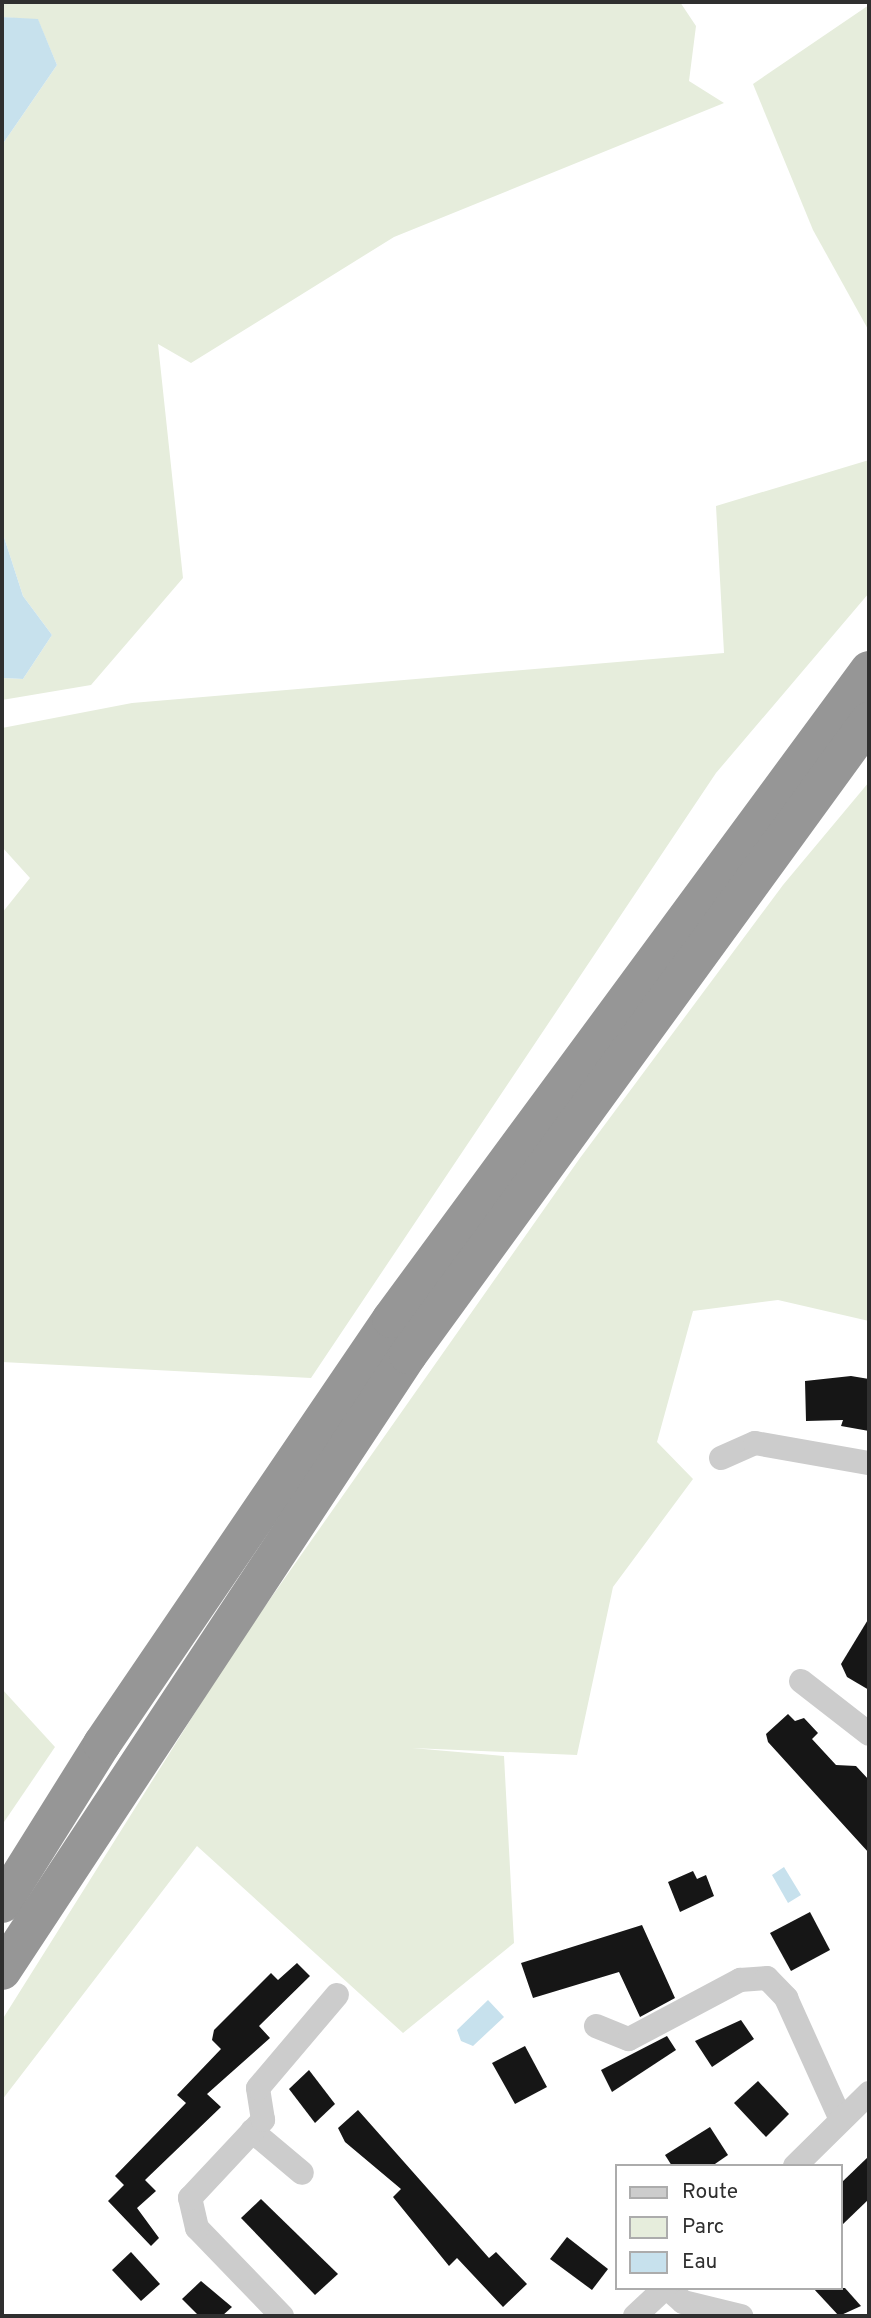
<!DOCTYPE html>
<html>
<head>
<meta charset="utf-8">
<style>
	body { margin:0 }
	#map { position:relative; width:871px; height:2318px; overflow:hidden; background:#fff; font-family:Overpass,sans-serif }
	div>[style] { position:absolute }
	.green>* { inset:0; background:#e6eddc }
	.water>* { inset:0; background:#c7e1ed }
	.building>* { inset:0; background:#161616 }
	.street>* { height:24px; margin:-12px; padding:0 12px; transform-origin:12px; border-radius:12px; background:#ccc }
	.highway>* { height:38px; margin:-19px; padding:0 19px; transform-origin:19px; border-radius:19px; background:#969696 }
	span { translate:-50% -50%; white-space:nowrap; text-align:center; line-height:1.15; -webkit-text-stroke:7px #fff; paint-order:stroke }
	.frame { position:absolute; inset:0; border:4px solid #2f2f2f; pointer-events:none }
	.legend { position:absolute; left:615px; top:2164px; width:228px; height:126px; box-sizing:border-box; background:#fff; border:2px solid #acacac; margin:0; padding:9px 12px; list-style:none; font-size:21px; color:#2f2f2f }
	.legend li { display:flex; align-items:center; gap:14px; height:35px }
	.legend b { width:35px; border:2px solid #acacac }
</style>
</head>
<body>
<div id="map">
	<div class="green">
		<div style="clip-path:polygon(2px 2px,680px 2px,696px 26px,689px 81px,724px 103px,394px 237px,191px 363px,158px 344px,183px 578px,91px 685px,2px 700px,2px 678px,23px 679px,52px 635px,23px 596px,2px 531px,2px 145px,57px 65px,38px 20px,2px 17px)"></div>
		<div style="clip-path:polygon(869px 5px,869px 331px,813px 230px,753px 84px)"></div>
		<div style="clip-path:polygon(869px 460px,869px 593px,716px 773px,311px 1378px,2px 1362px,2px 913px,30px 878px,2px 847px,2px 728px,132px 703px,724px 653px,716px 506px)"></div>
		<div style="clip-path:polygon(869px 782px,869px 1321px,778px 1300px,693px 1311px,657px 1442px,693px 1479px,613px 1587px,577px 1755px,412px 1748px,504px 1756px,514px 1943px,403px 2033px,197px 1846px,2px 2100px,2px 2020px,235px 1649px,580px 1158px,783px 885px)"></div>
		<div style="clip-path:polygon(2px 1689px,55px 1747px,2px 1825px)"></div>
	</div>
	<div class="water">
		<div style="clip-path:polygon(2px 17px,38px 19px,57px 65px,2px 145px)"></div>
		<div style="clip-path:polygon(2px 531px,23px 596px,52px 635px,23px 679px,2px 678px)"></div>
		<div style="clip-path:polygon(784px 1867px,801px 1895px,788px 1903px,772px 1875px)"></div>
		<div style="clip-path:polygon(488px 2000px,504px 2017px,473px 2046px,461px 2041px,457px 2030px)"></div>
	</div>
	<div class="building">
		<div style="clip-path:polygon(851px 1376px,869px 1379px,869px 1431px,841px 1426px,843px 1420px,806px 1421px,805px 1381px)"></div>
		<div style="clip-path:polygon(869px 1618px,869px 1690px,847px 1677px,841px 1664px)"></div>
		<div style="clip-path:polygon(788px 1714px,795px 1721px,804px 1718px,818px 1733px,812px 1739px,836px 1765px,856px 1766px,869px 1780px,869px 1853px,768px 1742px,766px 1734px)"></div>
		<div style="clip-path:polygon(693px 1871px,697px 1879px,706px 1875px,714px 1896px,680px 1912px,668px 1882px)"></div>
		<div style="clip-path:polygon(810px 1912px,830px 1950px,791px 1971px,770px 1933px)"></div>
		<div style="clip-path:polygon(642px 1925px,675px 1998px,640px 2017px,619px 1972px,533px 1998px,521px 1963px)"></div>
		<div style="clip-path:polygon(297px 1963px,310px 1976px,259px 2026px,270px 2038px,207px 2094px,221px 2107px,145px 2180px,156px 2191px,137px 2208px,159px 2238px,151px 2246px,108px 2201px,124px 2185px,115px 2176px,186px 2103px,177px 2095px,221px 2049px,212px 2040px,214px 2030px,271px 1973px,278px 1980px)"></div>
		<div style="clip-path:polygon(741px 2020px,754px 2039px,712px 2067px,695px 2041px)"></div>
		<div style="clip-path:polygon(667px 2036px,676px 2050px,612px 2092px,601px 2070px)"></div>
		<div style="clip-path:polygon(525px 2046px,547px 2087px,515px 2104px,492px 2063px)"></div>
		<div style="clip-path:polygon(309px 2070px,335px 2104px,315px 2123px,289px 2089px)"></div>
		<div style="clip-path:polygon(758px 2081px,789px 2114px,766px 2137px,734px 2103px)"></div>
		<div style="clip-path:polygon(358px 2110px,489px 2258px,496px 2252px,527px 2284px,503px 2307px,457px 2258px,449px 2266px,393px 2197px,401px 2189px,345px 2142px,338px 2128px)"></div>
		<div style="clip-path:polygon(710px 2127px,728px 2155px,712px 2166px,672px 2166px,665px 2155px)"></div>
		<div style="clip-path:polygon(869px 2156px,869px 2199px,841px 2226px,841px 2183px)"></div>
		<div style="clip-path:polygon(261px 2199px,338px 2274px,315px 2295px,241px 2218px)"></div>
		<div style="clip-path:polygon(567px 2237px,608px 2269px,592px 2290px,550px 2259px)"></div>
		<div style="clip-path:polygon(131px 2252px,160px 2284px,141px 2301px,112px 2270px)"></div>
		<div style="clip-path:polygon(201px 2281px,232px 2307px,222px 2316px,199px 2316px,182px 2299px)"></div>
		<div style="clip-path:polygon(813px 2288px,845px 2288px,861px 2306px,839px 2316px)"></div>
	</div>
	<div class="street">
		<div style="left:721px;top:1458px;width:37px;rotate:-24deg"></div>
		<div style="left:755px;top:1443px;width:116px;rotate:10deg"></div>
		<div style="left:801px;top:1681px;width:86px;rotate:37.9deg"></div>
		<div style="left:596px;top:2026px;width:35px;rotate:22deg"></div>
		<div style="left:629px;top:2039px;width:126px;rotate:-28deg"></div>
		<div style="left:740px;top:1980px;width:27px;rotate:-4deg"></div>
		<div style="left:767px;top:1978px;width:28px;rotate:46deg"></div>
		<div style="left:786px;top:1998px;width:134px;rotate:65.7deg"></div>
		<div style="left:252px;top:2131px;width:65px;rotate:40deg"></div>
		<div style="left:795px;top:2166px;width:104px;rotate:-44.6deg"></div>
		<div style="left:667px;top:2288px;width:21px;rotate:41deg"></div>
		<div style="left:683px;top:2302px;width:60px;rotate:13.6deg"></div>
		<div style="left:282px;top:2316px;width:122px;rotate:-134deg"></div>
		<div style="left:197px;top:2228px;width:31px;rotate:-103deg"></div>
		<div style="left:190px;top:2198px;width:107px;rotate:-46.9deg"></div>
		<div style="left:263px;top:2120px;width:32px;rotate:-99deg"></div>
		<div style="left:258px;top:2088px;width:122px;rotate:-49.7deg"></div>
		<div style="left:635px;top:2316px;width:41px;rotate:-43deg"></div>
	</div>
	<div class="highway">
		<div style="left:2px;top:1904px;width:189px;rotate:-58deg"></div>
		<div style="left:102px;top:1744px;width:514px;rotate:-55.78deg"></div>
		<div style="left:391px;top:1319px;width:806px;rotate:-53.63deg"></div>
		<div style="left:2px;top:1971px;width:738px;rotate:-56.61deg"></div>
		<div style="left:408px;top:1355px;width:784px;rotate:-53.98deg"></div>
	</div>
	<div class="frame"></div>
	<ul class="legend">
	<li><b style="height:9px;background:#ccc"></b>Route</li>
	<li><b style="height:19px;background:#e6eddc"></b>Parc</li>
	<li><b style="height:19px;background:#c7e1ed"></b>Eau</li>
	</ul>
</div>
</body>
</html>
